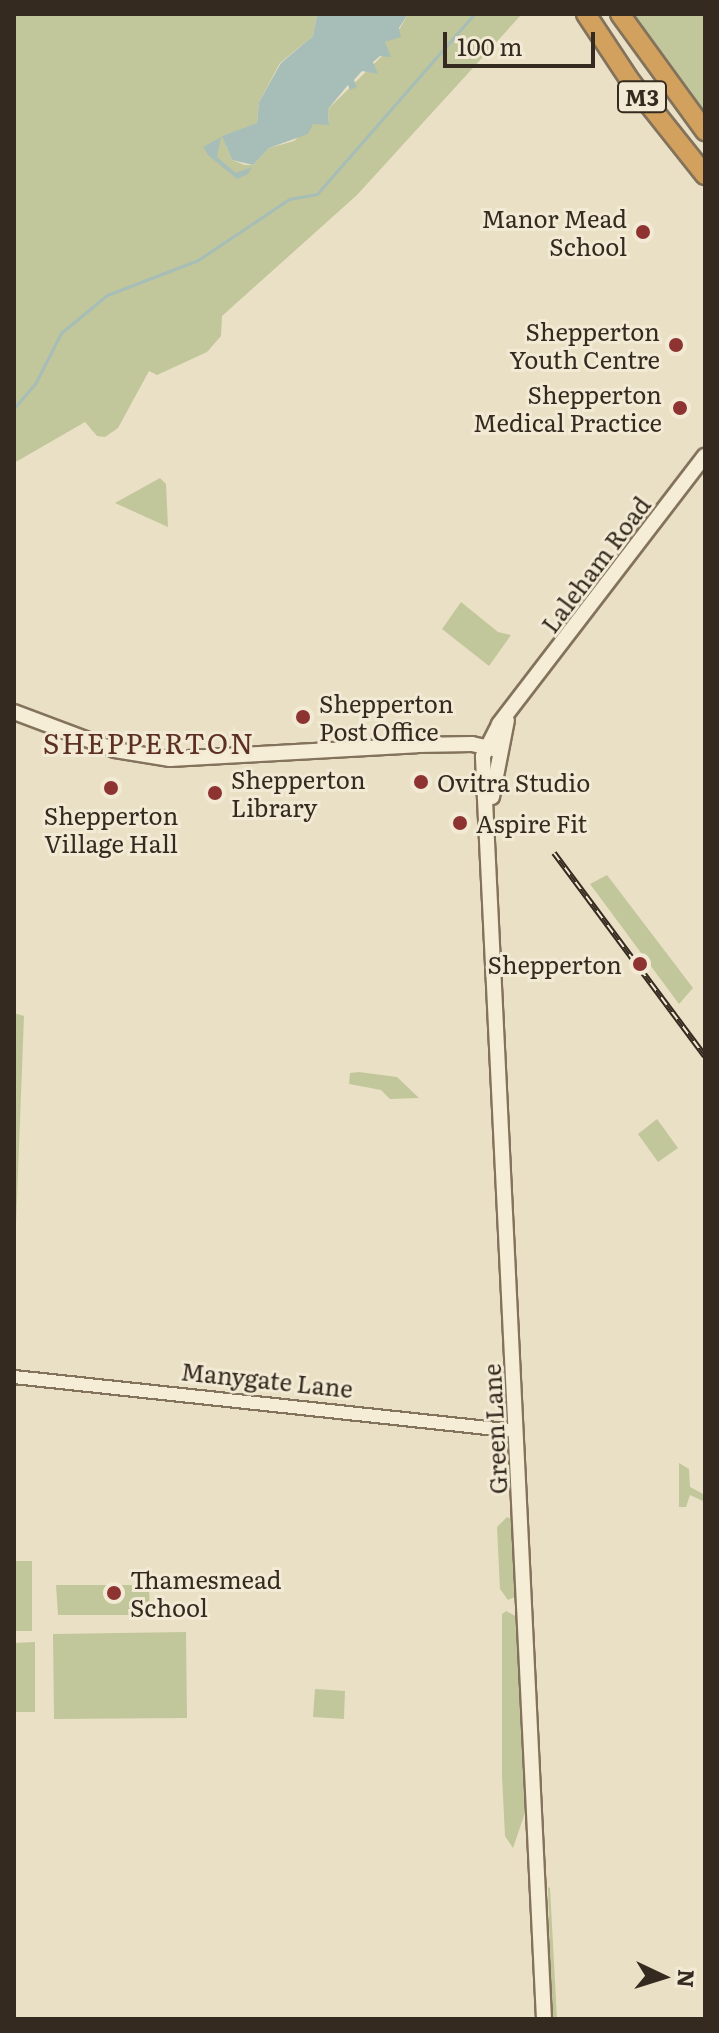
<!DOCTYPE html>
<html>
<head>
<meta charset="utf-8">
<style>
	body { margin:0 }
	#map { position:relative; width:719px; height:2033px; overflow:hidden; background:#eae0c5; font-family:Literata,serif }
	div>[style] { position:absolute }
	.green>* { inset:0; background:#c1c79a }
	.water>* { inset:0; background:#a6beb7 }
	.stream>* { height:3px; margin:-1.5px; padding:0 1.5px; transform-origin:1.5px; border-radius:1.5px; background:#a6beb7 }
	.roads { filter:drop-shadow(2px 0 #83725c) drop-shadow(-2px 0 #83725c) drop-shadow(0 2px #83725c) drop-shadow(0 -2px #83725c) }
	.tertiary>* { height:12px; margin:-6px; padding:0 6px; transform-origin:6px; border-radius:6px; background:#f6edd7 }
	.secondary>* { height:14px; margin:-7px; padding:0 7px; transform-origin:7px; border-radius:7px; background:#f6edd7 }
	.motorway>* { height:18px; margin:-9px; padding:0 9px; transform-origin:9px; border-radius:9px; background:#d2a15d }
	.rail>* { height:6px; margin-top:-3px; transform-origin:0; background:repeating-linear-gradient(90deg,#f2ead4 0 9px,#352a1f 0 18px); box-sizing:border-box; border-block:2px solid #352a1f }
	.dots>* { width:22px; height:22px; translate:-50% -50%; box-sizing:border-box; border:4px solid #f2ead4; border-radius:50% }
	span { translate:-50% -50%; white-space:nowrap; text-align:center; line-height:1.15; -webkit-text-stroke:6px #f2ead4; paint-order:stroke }
	.shield-label span { padding:2px 6px; background:#f2ead4; border:2px solid; border-radius:6px; -webkit-text-stroke-width:0 }
	.shield-label { font-size:22px; color:#352a1f; font-weight:700 }
	.poi-label { font-size:24px; color:#352a1f }
	.right { translate:-100% -50%; text-align:right }
	.left { translate:0 -50%; text-align:left }
	.street-label { font-size:24px; color:#352a1f }
	.quarter-label { font-size:28px; color:#5d3022; letter-spacing:2px }
	.frame { position:absolute; inset:0; border:16px solid #352a1f; pointer-events:none }
	.north { position:absolute; left:623px; top:1937px; width:80px; height:80px; -webkit-text-stroke:6px #f2ead4; paint-order:stroke; rotate:94deg; font-size:22px; font-weight:700; line-height:32px; text-align:center; color:#352a1f }
	.north::after { content:''; display:block; margin:auto; width:28px; height:36px; background:#352a1f; clip-path:polygon(50% 0,100% 100%,50% 72%,0 100%) }
	.scale { position:absolute; left:443px; top:32px; width:152px; height:36px; box-sizing:border-box; border:4px solid #352a1f; border-top:0; padding-left:10px; font-size:24px; line-height:28px; white-space:nowrap; color:#352a1f; -webkit-text-stroke:6px #f2ead4; paint-order:stroke }
</style>
</head>
<body>
<div id="map">
	<div class="green">
		<div style="clip-path:polygon(14px 14px,317px 14px,313px 36px,280px 63px,259px 102px,257px 123px,234px 133px,226px 146px,232px 160px,245px 165px,253px 165px,269px 148px,294px 141px,313px 124px,329px 124px,328px 109px,382px 56px,385px 42px,395px 37px,408px 14px,522px 14px,357px 195px,222px 316px,221px 336px,207px 352px,157px 375px,149px 371px,118px 428px,105px 437px,97px 436px,85px 422px,14px 463px)"></div>
		<div style="clip-path:polygon(631px 14px,705px 14px,705px 113px,692px 98px)"></div>
		<div style="clip-path:polygon(160px 478px,166px 484px,168px 527px,115px 503px)"></div>
		<div style="clip-path:polygon(461px 602px,498px 632px,511px 635px,489px 666px,442px 629px)"></div>
		<div style="clip-path:polygon(607px 875px,693px 988px,679px 1004px,590px 884px)"></div>
		<div style="clip-path:polygon(14px 1013px,24px 1016px,14px 1277px)"></div>
		<div style="clip-path:polygon(359px 1072px,397px 1077px,419px 1098px,390px 1099px,381px 1090px,349px 1084px,350px 1073px)"></div>
		<div style="clip-path:polygon(657px 1119px,678px 1148px,658px 1162px,638px 1134px)"></div>
		<div style="clip-path:polygon(679px 1463px,689px 1469px,690px 1487px,705px 1495px,705px 1502px,690px 1495px,686px 1507px,679px 1507px)"></div>
		<div style="clip-path:polygon(507px 1517px,514px 1521px,519px 1595px,508px 1600px,500px 1589px,497px 1527px)"></div>
		<div style="clip-path:polygon(14px 1561px,32px 1561px,32px 1631px,14px 1631px)"></div>
		<div style="clip-path:polygon(56px 1585px,149px 1585px,150px 1615px,58px 1615px)"></div>
		<div style="clip-path:polygon(506px 1611px,517px 1617px,526px 1810px,513px 1848px,505px 1836px,502px 1776px,502px 1614px)"></div>
		<div style="clip-path:polygon(186px 1632px,187px 1718px,54px 1719px,53px 1634px)"></div>
		<div style="clip-path:polygon(35px 1642px,35px 1712px,14px 1712px,14px 1643px)"></div>
		<div style="clip-path:polygon(315px 1689px,345px 1691px,344px 1719px,313px 1717px)"></div>
		<div style="clip-path:polygon(548px 1887px,550px 1888px,557px 2019px,552px 2019px)"></div>
	</div>
	<div class="water">
		<div style="clip-path:polygon(317px 14px,408px 14px,399px 28px,401px 37px,385px 42px,391px 57px,380px 56px,373px 62px,378px 74px,362px 71px,354px 80px,357px 87px,350px 90px,348px 85px,328px 109px,329px 125px,313px 124px,308px 134px,269px 148px,253px 165px,232px 160px,222px 136px,257px 123px,259px 102px,281px 63px,313px 36px)"></div>
		<div style="clip-path:polygon(221px 137px,217px 157px,236px 173px,252px 167px,248px 174px,237px 179px,208px 155px,203px 147px)"></div>
	</div>
	<div class="stream">
		<div style="left:14px;top:408px;width:32px;rotate:-49deg"></div>
		<div style="left:35px;top:384px;width:57px;rotate:-63deg"></div>
		<div style="left:61px;top:333px;width:60px;rotate:-39.6deg"></div>
		<div style="left:107px;top:295px;width:97px;rotate:-21deg"></div>
		<div style="left:198px;top:260px;width:110px;rotate:-33.8deg"></div>
		<div style="left:289px;top:199px;width:28px;rotate:-10deg"></div>
		<div style="left:317px;top:194px;width:239px;rotate:-48.9deg"></div>
	</div>
	<div class="roads">
		<div class="tertiary">
			<div style="left:14px;top:1377px;width:504px;rotate:6.15deg"></div>
		</div>
		<div class="secondary">
			<div style="left:14px;top:712px;width:108px;rotate:20.6deg"></div>
			<div style="left:115px;top:750px;width:56px;rotate:9.3deg"></div>
			<div style="left:170px;top:759px;width:247px;rotate:-3.2deg"></div>
			<div style="left:417px;top:745px;width:55px;rotate:-1deg"></div>
			<div style="left:472px;top:744px;width:26px;rotate:13deg"></div>
			<div style="left:492px;top:797px;width:78px;rotate:-79deg"></div>
			<div style="left:544px;top:2019px;width:1264px;rotate:-92.77deg"></div>
			<div style="left:483px;top:756px;width:36px;rotate:-63deg"></div>
			<div style="left:499px;top:724px;width:338px;rotate:-52.5deg"></div>
		</div>
		<div class="motorway">
			<div style="left:586px;top:14px;width:82px;rotate:56.5deg"></div>
			<div style="left:631px;top:82px;width:119px;rotate:51.5deg"></div>
			<div style="left:620px;top:14px;width:145px;rotate:54deg"></div>
		</div>
	</div>
	<div class="rail">
		<div style="left:554px;top:853px;width:253px;rotate:53.4deg"></div>
	</div>
	<div class="dots">
		<div style="left:643px;top:232px;background:#8d3332"></div>
		<div style="left:676px;top:345px;background:#8d3332"></div>
		<div style="left:680px;top:408px;background:#8d3332"></div>
		<div style="left:303px;top:717px;background:#8d3332"></div>
		<div style="left:421px;top:782px;background:#8d3332"></div>
		<div style="left:111px;top:788px;background:#8d3332"></div>
		<div style="left:215px;top:793px;background:#8d3332"></div>
		<div style="left:460px;top:823px;background:#8d3332"></div>
		<div style="left:640px;top:964px;background:#8d3332"></div>
		<div style="left:114px;top:1593px;background:#8d3332"></div>
	</div>
	<div class="shield-label">
		<span style="left:642px;top:97px">M3</span>
	</div>
	<div class="poi-label">
		<span class="right" style="left:627px;top:232px">Manor Mead<br>School</span>
		<span class="right" style="left:660px;top:345px">Shepperton<br>Youth Centre</span>
		<span class="right" style="left:662px;top:408px">Shepperton<br>Medical Practice</span>
		<span class="left" style="left:319px;top:717px">Shepperton<br>Post Office</span>
		<span class="left" style="left:231px;top:793px">Shepperton<br>Library</span>
		<span class="left" style="left:437px;top:782px">Ovitra Studio</span>
		<span style="left:111px;top:829px">Shepperton<br>Village Hall</span>
		<span class="left" style="left:476px;top:823px">Aspire Fit</span>
		<span class="right" style="left:622px;top:964px">Shepperton</span>
		<span class="left" style="left:130px;top:1593px">Thamesmead<br>School</span>
	</div>
	<div class="street-label">
		<span style="left:595px;top:564px;rotate:-53deg">Laleham Road</span>
		<span style="left:267px;top:1379px;rotate:6deg">Manygate Lane</span>
		<span style="left:494px;top:1429px;rotate:-93deg">Green Lane</span>
	</div>
	<div class="quarter-label">
		<span style="left:149px;top:742px">SHEPPERTON</span>
	</div>
	<div class="frame"></div>
	<div class="north">N</div>
	<div class="scale">100 m</div>
</div>
</body>
</html>
